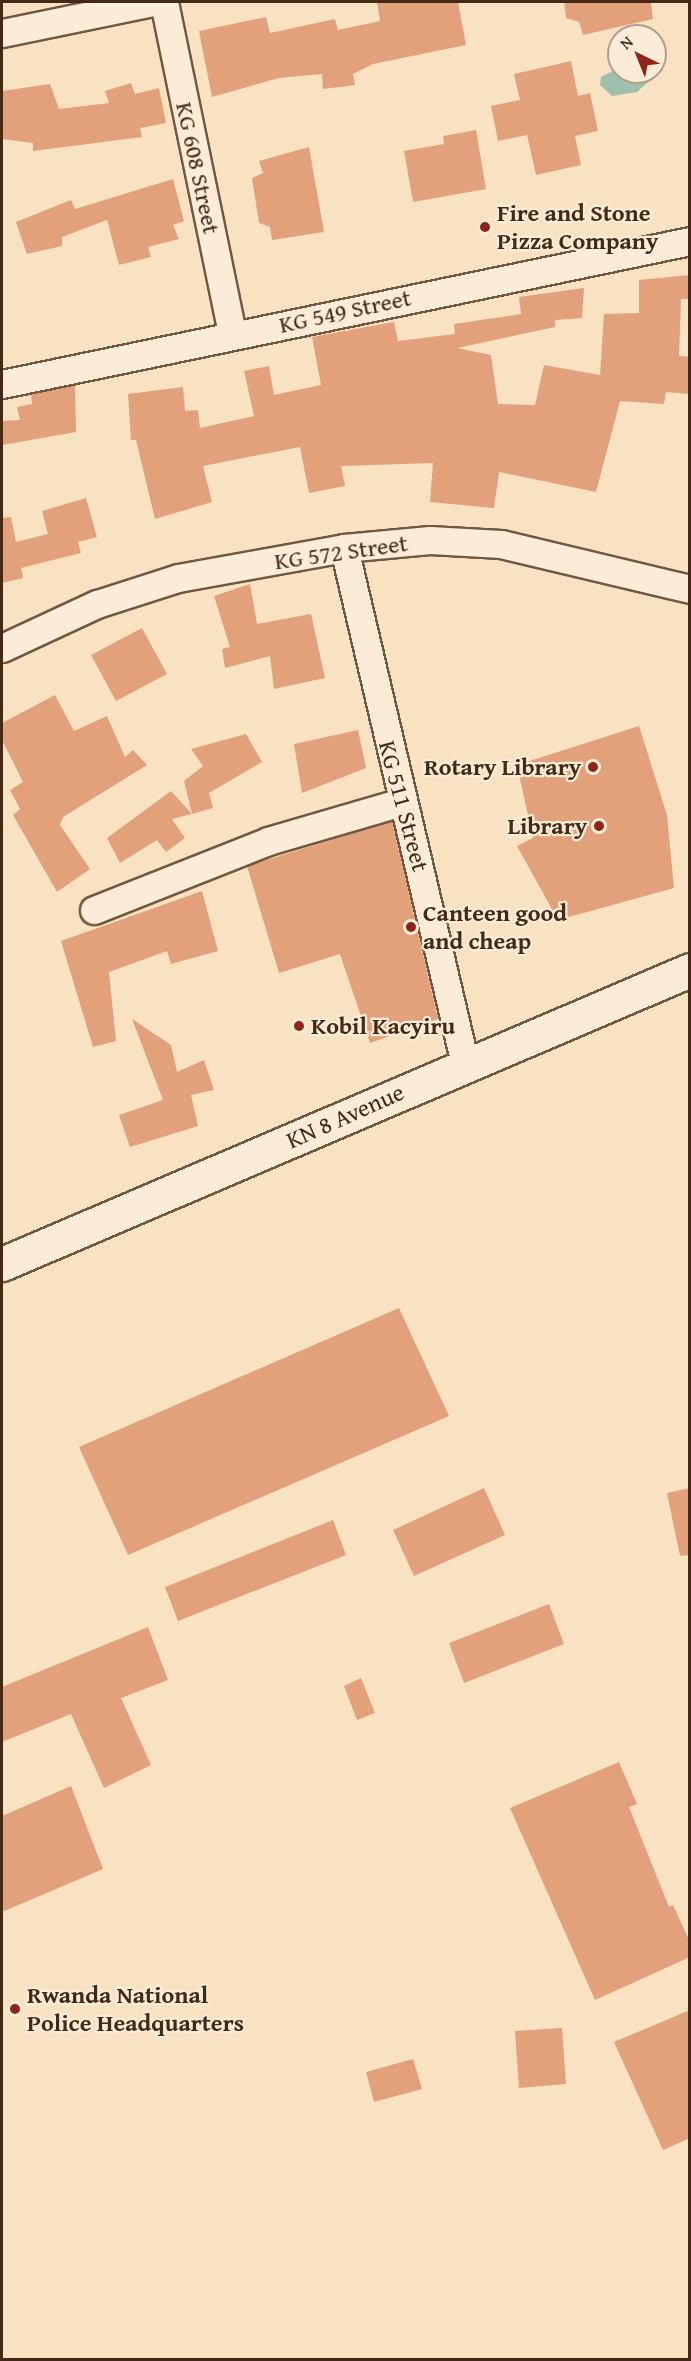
<!DOCTYPE html>
<html>
<head>
<meta charset="utf-8">
<style>
	body { margin:0 }
	#map { position:relative; width:691px; height:2361px; overflow:hidden; background:#f8e2c2; font-family:"Gentium Book Plus",serif }
	div>[style] { position:absolute }
	.water>* { inset:0; background:#9fbfae }
	.building>* { inset:0; background:#e2a17a }
	.roads { filter:drop-shadow(2px 0 #725741) drop-shadow(-2px 0 #725741) drop-shadow(0 2px #725741) drop-shadow(0 -2px #725741) }
	.minor>* { height:27px; margin:-13.5px; padding:0 13.5px; transform-origin:13.5px; border-radius:13.5px; background:#faecd7 }
	.secondary>* { height:33px; margin:-16.5px; padding:0 16.5px; transform-origin:16.5px; border-radius:16.5px; background:#faecd7 }
	.dots>* { width:16px; height:16px; translate:-50% -50%; box-sizing:border-box; border:3px solid #faecd7; border-radius:50% }
	span { translate:-50% -50%; white-space:nowrap; text-align:center; line-height:1.15; -webkit-text-stroke:4.5px #faecd7; paint-order:stroke }
	.street-label { font-size:24px; color:#452916 }
	.poi-label { font-size:24px; color:#452916; font-weight:700 }
	.left { translate:0 -50%; text-align:left }
	.right { translate:-100% -50%; text-align:right }
	.frame { position:absolute; inset:0; border:3px solid #452916; pointer-events:none }
	.north { position:absolute; left:607px; top:24px; width:60px; height:60px; box-sizing:border-box; background:#faecd7; border:2px solid #b29e8a; border-radius:50%; rotate:317deg; font-size:16px; font-weight:700; line-height:24px; text-align:center; color:#452916 }
	.north::after { content:''; display:block; margin:auto; width:21px; height:27px; background:#8f2418; clip-path:polygon(50% 0,100% 100%,50% 72%,0 100%) }
</style>
</head>
<body>
<div id="map">
	<div class="water">
		<div style="clip-path:polygon(619px 68px,619px 72px,646px 72px,649px 81px,637px 92px,612px 96px,600px 85px,601px 77px)"></div>
	</div>
	<div class="building">
		<div style="clip-path:polygon(377px 2px,458px 2px,466px 45px,373px 64px,353px 74px,355px 85px,323px 89px,322px 74px,279px 78px,212px 97px,199px 31px,266px 17px,270px 33px,335px 19px,338px 30px,380px 21px)"></div>
		<div style="clip-path:polygon(564px 2px,651px 2px,653px 19px,583px 35px,579px 22px,566px 18px)"></div>
		<div style="clip-path:polygon(571px 61px,578px 96px,590px 93px,598px 131px,575px 136px,581px 165px,536px 175px,527px 135px,498px 141px,491px 106px,520px 100px,514px 74px)"></div>
		<div style="clip-path:polygon(131px 83px,135px 94px,159px 88px,166px 123px,140px 128px,142px 137px,33px 151px,33px 143px,2px 139px,2px 91px,50px 84px,59px 109px,109px 103px,105px 91px)"></div>
		<div style="clip-path:polygon(476px 130px,486px 189px,413px 202px,404px 151px,444px 144px,443px 136px)"></div>
		<div style="clip-path:polygon(309px 147px,324px 232px,272px 240px,270px 227px,259px 223px,252px 178px,263px 173px,259px 161px)"></div>
		<div style="clip-path:polygon(173px 179px,184px 221px,173px 225px,179px 239px,148px 247px,151px 257px,119px 265px,107px 220px,62px 237px,62px 246px,27px 254px,16px 222px,71px 200px,75px 209px)"></div>
		<div style="clip-path:polygon(690px 275px,690px 299px,681px 299px,679px 356px,690px 357px,690px 394px,666px 392px,664px 404px,620px 401px,596px 492px,499px 472px,494px 508px,430px 502px,433px 463px,341px 466px,345px 486px,309px 493px,300px 447px,203px 466px,212px 502px,155px 519px,136px 440px,131px 440px,128px 394px,183px 387px,185px 411px,198px 410px,200px 428px,254px 416px,244px 371px,269px 366px,274px 395px,321px 385px,312px 337px,394px 322px,398px 341px,455px 334px,454px 324px,521px 314px,519px 297px,584px 288px,582px 318px,555px 320px,555px 327px,457px 348px,491px 355px,498px 404px,535px 405px,544px 365px,600px 375px,604px 314px,639px 313px,639px 280px)"></div>
		<div style="clip-path:polygon(75px 385px,76px 432px,2px 445px,2px 421px,20px 420px,17px 407px,32px 404px,31px 394px)"></div>
		<div style="clip-path:polygon(86px 498px,97px 537px,78px 542px,81px 553px,21px 568px,23px 578px,2px 583px,2px 518px,11px 517px,16px 542px,48px 534px,42px 511px)"></div>
		<div style="clip-path:polygon(250px 584px,257px 624px,311px 614px,325px 678px,274px 689px,270px 656px,225px 668px,222px 649px,230px 647px,214px 596px)"></div>
		<div style="clip-path:polygon(142px 628px,167px 674px,116px 701px,91px 655px)"></div>
		<div style="clip-path:polygon(55px 695px,74px 731px,107px 716px,125px 757px,133px 750px,147px 765px,63px 817px,60px 825px,90px 869px,57px 892px,13px 815px,20px 809px,10px 790px,23px 782px,2px 740px,2px 723px)"></div>
		<div style="clip-path:polygon(639px 726px,667px 815px,674px 888px,558px 920px,517px 846px,533px 838px,517px 765px)"></div>
		<div style="clip-path:polygon(358px 730px,366px 768px,302px 793px,294px 744px)"></div>
		<div style="clip-path:polygon(246px 734px,262px 762px,209px 793px,213px 808px,192px 814px,184px 781px,203px 766px,191px 749px)"></div>
		<div style="clip-path:polygon(171px 791px,192px 814px,172px 819px,185px 838px,166px 852px,157px 840px,120px 863px,107px 838px)"></div>
		<div style="clip-path:polygon(392px 821px,438px 1019px,370px 1043px,340px 954px,279px 973px,247px 866px)"></div>
		<div style="clip-path:polygon(202px 891px,218px 951px,171px 964px,167px 951px,109px 972px,116px 1041px,93px 1047px,61px 941px)"></div>
		<div style="clip-path:polygon(132px 1019px,171px 1045px,177px 1072px,204px 1060px,214px 1090px,191px 1095px,198px 1126px,130px 1147px,119px 1115px,163px 1100px)"></div>
		<div style="clip-path:polygon(399px 1308px,449px 1416px,128px 1555px,79px 1447px)"></div>
		<div style="clip-path:polygon(484px 1488px,505px 1535px,414px 1576px,393px 1530px)"></div>
		<div style="clip-path:polygon(690px 1488px,690px 1555px,680px 1556px,667px 1493px)"></div>
		<div style="clip-path:polygon(333px 1520px,346px 1555px,178px 1621px,165px 1587px)"></div>
		<div style="clip-path:polygon(549px 1604px,564px 1644px,464px 1683px,449px 1643px)"></div>
		<div style="clip-path:polygon(148px 1627px,168px 1680px,121px 1698px,151px 1765px,104px 1788px,71px 1714px,2px 1742px,2px 1687px)"></div>
		<div style="clip-path:polygon(361px 1678px,375px 1713px,357px 1720px,344px 1686px)"></div>
		<div style="clip-path:polygon(619px 1762px,637px 1804px,629px 1807px,669px 1907px,673px 1905px,690px 1942px,690px 1957px,595px 2000px,510px 1808px)"></div>
		<div style="clip-path:polygon(71px 1786px,103px 1869px,2px 1912px,2px 1816px)"></div>
		<div style="clip-path:polygon(690px 2010px,690px 2138px,663px 2150px,614px 2042px)"></div>
		<div style="clip-path:polygon(562px 2028px,566px 2084px,519px 2088px,515px 2031px)"></div>
		<div style="clip-path:polygon(413px 2059px,422px 2089px,374px 2102px,366px 2072px)"></div>
	</div>
	<div class="roads">
		<div class="minor">
			<div style="left:164px;top:2px;width:339px;rotate:78.4deg"></div>
			<div style="left:2px;top:33px;width:154px;rotate:-11.6deg"></div>
			<div style="left:2px;top:384px;width:703px;rotate:-11.74deg"></div>
			<div style="left:344px;top:548px;width:530px;rotate:76.8deg"></div>
			<div style="left:2px;top:648px;width:105px;rotate:-24.9deg"></div>
			<div style="left:97px;top:604px;width:85px;rotate:-17.8deg"></div>
			<div style="left:178px;top:578px;width:169px;rotate:-10.2deg"></div>
			<div style="left:344px;top:548px;width:86px;rotate:-5.3deg"></div>
			<div style="left:430px;top:540px;width:71px;rotate:3.2deg"></div>
			<div style="left:501px;top:544px;width:194px;rotate:13.4deg"></div>
			<div style="left:94px;top:910px;width:187px;rotate:-21.6deg"></div>
			<div style="left:268px;top:841px;width:139px;rotate:-16.3deg"></div>
		</div>
		<div class="secondary">
			<div style="left:2px;top:1264px;width:748px;rotate:-23.14deg"></div>
		</div>
	</div>
	<div class="dots">
		<div style="left:485px;top:227px;background:#8f2418"></div>
		<div style="left:593px;top:767px;background:#8f2418"></div>
		<div style="left:599px;top:826px;background:#8f2418"></div>
		<div style="left:411px;top:927px;background:#8f2418"></div>
		<div style="left:299px;top:1026px;background:#8f2418"></div>
		<div style="left:15px;top:2009px;background:#8f2418"></div>
	</div>
	<div class="street-label">
		<span style="left:198px;top:168px;rotate:78deg">KG 608 Street</span>
		<span style="left:345px;top:311px;rotate:-12deg">KG 549 Street</span>
		<span style="left:341px;top:552px;rotate:-8deg">KG 572 Street</span>
		<span style="left:404px;top:806px;rotate:75deg">KG 511 Street</span>
		<span style="left:345px;top:1116px;rotate:-24deg">KN 8 Avenue</span>
	</div>
	<div class="poi-label">
		<span class="left" style="left:497px;top:227px">Fire and Stone<br>Pizza Company</span>
		<span class="right" style="left:581px;top:767px">Rotary Library</span>
		<span class="right" style="left:587px;top:826px">Library</span>
		<span class="left" style="left:423px;top:927px">Canteen good<br>and cheap</span>
		<span class="left" style="left:311px;top:1026px">Kobil Kacyiru</span>
		<span class="left" style="left:27px;top:2009px">Rwanda National<br>Police Headquarters</span>
	</div>
	<div class="frame"></div>
	<div class="north">N</div>
</div>
</body>
</html>
